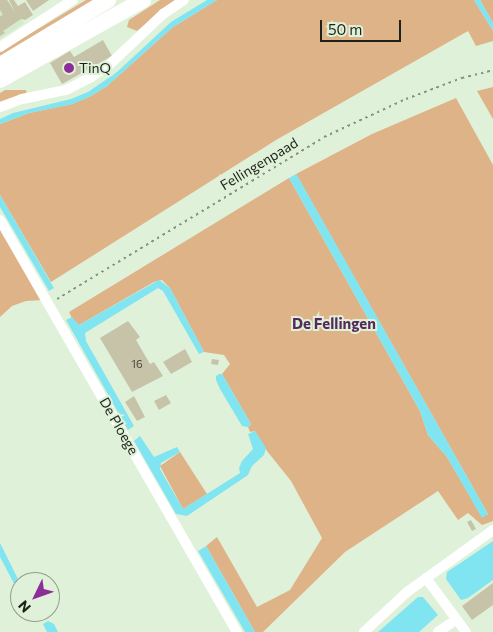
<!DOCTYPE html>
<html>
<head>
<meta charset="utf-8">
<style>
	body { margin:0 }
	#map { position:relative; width:493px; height:632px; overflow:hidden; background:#e0f1d9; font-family:Commissioner,sans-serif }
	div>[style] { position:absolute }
	.built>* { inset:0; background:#d3eacb }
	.green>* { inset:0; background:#deb387 }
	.water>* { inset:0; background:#81e4f1 }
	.building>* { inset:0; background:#c6c3a8 }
	.path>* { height:2px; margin-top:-1px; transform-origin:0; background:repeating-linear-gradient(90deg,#879382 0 2.5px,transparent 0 6.5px) }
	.street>* { height:10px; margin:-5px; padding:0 5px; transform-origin:5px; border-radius:5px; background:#fff }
	.primary>* { height:16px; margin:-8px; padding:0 8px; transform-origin:8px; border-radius:8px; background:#fff }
	.dots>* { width:14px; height:14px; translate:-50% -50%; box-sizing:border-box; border:2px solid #e0f1d9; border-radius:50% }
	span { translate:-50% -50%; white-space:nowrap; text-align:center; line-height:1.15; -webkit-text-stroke:4px #e0f1d9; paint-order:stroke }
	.number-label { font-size:11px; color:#464a3d }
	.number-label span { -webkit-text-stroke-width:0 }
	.poi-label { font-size:14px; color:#1c2219 }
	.left { translate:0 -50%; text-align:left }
	.street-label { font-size:14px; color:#1c2219 }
	.neighbourhood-label { font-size:15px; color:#572a5d; font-weight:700 }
	.north { position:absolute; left:10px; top:572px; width:50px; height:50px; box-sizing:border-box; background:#e0f1d9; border:1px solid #929e8c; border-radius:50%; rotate:228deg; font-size:14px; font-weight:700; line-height:20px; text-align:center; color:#1c2219 }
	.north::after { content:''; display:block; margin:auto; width:18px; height:22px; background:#8c2e98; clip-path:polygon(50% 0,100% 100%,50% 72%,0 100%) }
	.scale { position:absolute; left:320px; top:20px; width:81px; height:22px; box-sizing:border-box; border:2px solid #1c2219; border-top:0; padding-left:6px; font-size:15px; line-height:18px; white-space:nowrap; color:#1c2219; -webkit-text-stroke:4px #e0f1d9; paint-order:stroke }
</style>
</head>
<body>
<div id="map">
	<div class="built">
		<div style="clip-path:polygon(0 0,9px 0,24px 23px,0 39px)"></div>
	</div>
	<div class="green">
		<div style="clip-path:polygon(86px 0,97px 0,0 58px,0 52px)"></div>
		<div style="clip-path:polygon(160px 0,177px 0,137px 31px,127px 27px,129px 20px)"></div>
		<div style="clip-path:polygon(217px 0,474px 0,493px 31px,493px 41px,476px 46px,468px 31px,276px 140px,51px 282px,0 195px,0 124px,29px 113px,72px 104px,91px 96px,107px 86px,173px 27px)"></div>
		<div style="clip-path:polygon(480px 0,493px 0,493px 23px)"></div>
		<div style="clip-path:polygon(493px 87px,493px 119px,477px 91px)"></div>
		<div style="clip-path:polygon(5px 90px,26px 90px,27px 95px,0 103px,0 93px)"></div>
		<div style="clip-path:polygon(456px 98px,493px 165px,493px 521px,482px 525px,468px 513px,458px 520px,438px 491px,345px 552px,263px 632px,255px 632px,206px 546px,217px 537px,257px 607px,290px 590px,322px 538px,291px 481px,267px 451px,255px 431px,250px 432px,248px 427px,251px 424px,222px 374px,230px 364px,224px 355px,204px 352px,170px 288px,162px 280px,154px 282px,79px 325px,74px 322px,69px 312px,289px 178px,420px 411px,428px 435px,447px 457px,482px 517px,488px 514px,296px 174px,372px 134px)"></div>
		<div style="clip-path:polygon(0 225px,43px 300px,26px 301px,12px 306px,0 317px)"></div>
		<div style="clip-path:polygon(180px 452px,207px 494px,183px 509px,160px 466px)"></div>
	</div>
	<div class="water">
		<div style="clip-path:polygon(207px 0,217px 0,173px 27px,107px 86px,91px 96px,73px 104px,29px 113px,0 124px,0 119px,13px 113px,71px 99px,88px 92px,117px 72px,171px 22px)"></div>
		<div style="clip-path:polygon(474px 0,480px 0,493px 23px,493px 31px)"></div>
		<div style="clip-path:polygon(296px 174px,298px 177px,488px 514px,482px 518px,447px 457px,428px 435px,420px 411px,289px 178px)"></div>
		<div style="clip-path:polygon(0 195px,54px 288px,49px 291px,0 207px)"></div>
		<div style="clip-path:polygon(159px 280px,170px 288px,204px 352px,199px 354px,163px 291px,158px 288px,85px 333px,86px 341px,134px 426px,128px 430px,66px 320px,72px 317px,79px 325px)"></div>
		<div style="clip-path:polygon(219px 374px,222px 374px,251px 424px,248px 427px,242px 426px,220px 389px,216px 380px,216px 376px)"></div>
		<div style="clip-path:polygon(255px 431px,266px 448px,264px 455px,252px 466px,248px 475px,187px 516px,176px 514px,134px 441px,140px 436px,154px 457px,177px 447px,180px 452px,161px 463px,160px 469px,183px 509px,240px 473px,239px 468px,242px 461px,253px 449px,248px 434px)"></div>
		<div style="clip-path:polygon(493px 541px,493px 580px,468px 598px,461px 600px,446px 579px,447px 572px)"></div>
		<div style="clip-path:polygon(0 543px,20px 583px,19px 593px,0 557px)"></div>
		<div style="clip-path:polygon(206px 546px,255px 632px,245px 632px,198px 551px)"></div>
		<div style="clip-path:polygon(418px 597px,423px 597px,438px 615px,419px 632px,378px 632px)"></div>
		<div style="clip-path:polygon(48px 621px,54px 624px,58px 632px,47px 632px,43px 624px)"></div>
	</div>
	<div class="building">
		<div style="clip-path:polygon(0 0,7px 0,15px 12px,9px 0,14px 0,18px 6px,25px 2px,33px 15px,25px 20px,21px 19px,3px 31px,5px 33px,0 36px,0 16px,3px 15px,0 10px)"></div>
		<div style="clip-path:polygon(26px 0,49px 0,33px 11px)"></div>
		<div style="clip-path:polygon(103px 40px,112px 56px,62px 84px,50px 63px,70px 51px,74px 57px)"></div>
		<div style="clip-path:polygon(128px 321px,140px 337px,136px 340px,150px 364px,154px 362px,163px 376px,132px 392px,100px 338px)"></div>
		<div style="clip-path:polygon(185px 349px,192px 362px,171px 374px,163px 362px)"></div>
		<div style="clip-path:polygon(212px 359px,219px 360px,218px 365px,211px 364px)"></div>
		<div style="clip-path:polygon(166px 395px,171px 403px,159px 410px,154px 401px)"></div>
		<div style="clip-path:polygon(134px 396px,145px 417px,137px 421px,125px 402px)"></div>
		<div style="clip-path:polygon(471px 520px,476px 529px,472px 531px,467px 522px)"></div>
		<div style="clip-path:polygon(493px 583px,493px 605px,472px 620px,462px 606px)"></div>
	</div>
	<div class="path">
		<div style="left:57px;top:299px;width:312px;rotate:-31.2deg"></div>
		<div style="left:324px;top:137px;width:90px;rotate:-24.9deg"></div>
		<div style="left:406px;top:99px;width:60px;rotate:-20.6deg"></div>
		<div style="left:462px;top:78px;width:32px;rotate:-14deg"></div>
	</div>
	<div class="street">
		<div style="left:0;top:47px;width:87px;rotate:-32.8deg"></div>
		<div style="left:0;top:107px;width:23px;rotate:-20deg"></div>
		<div style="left:22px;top:99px;width:45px;rotate:-11.6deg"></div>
		<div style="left:66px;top:90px;width:28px;rotate:-27deg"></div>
		<div style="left:91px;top:77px;width:20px;rotate:-33deg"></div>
		<div style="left:108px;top:66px;width:76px;rotate:-43.4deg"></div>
		<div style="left:163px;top:14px;width:25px;rotate:-34deg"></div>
		<div style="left:0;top:220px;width:475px;rotate:60.1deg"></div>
		<div style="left:426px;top:578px;width:67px;rotate:53.5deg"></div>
		<div style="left:364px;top:632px;width:59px;rotate:-42.9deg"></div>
		<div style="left:407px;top:592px;width:106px;rotate:-35.8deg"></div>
		<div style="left:438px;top:632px;width:22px;rotate:-34deg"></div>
	</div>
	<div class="primary">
		<div style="left:0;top:65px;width:126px;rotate:-31deg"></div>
		<div style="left:0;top:80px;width:164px;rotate:-29.2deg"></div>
	</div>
	<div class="dots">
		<div style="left:69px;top:68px;background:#8c2e98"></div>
	</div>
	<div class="number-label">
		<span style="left:137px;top:364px">16</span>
	</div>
	<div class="poi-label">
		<span class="left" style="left:79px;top:68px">TinQ</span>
	</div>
	<div class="street-label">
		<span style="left:259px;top:164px;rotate:-31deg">Fellingenpaad</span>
		<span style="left:119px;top:426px;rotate:60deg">De Ploege</span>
	</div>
	<div class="neighbourhood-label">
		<span style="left:334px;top:324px">De Fellingen</span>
	</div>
	<div class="north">N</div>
	<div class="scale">50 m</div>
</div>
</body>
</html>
